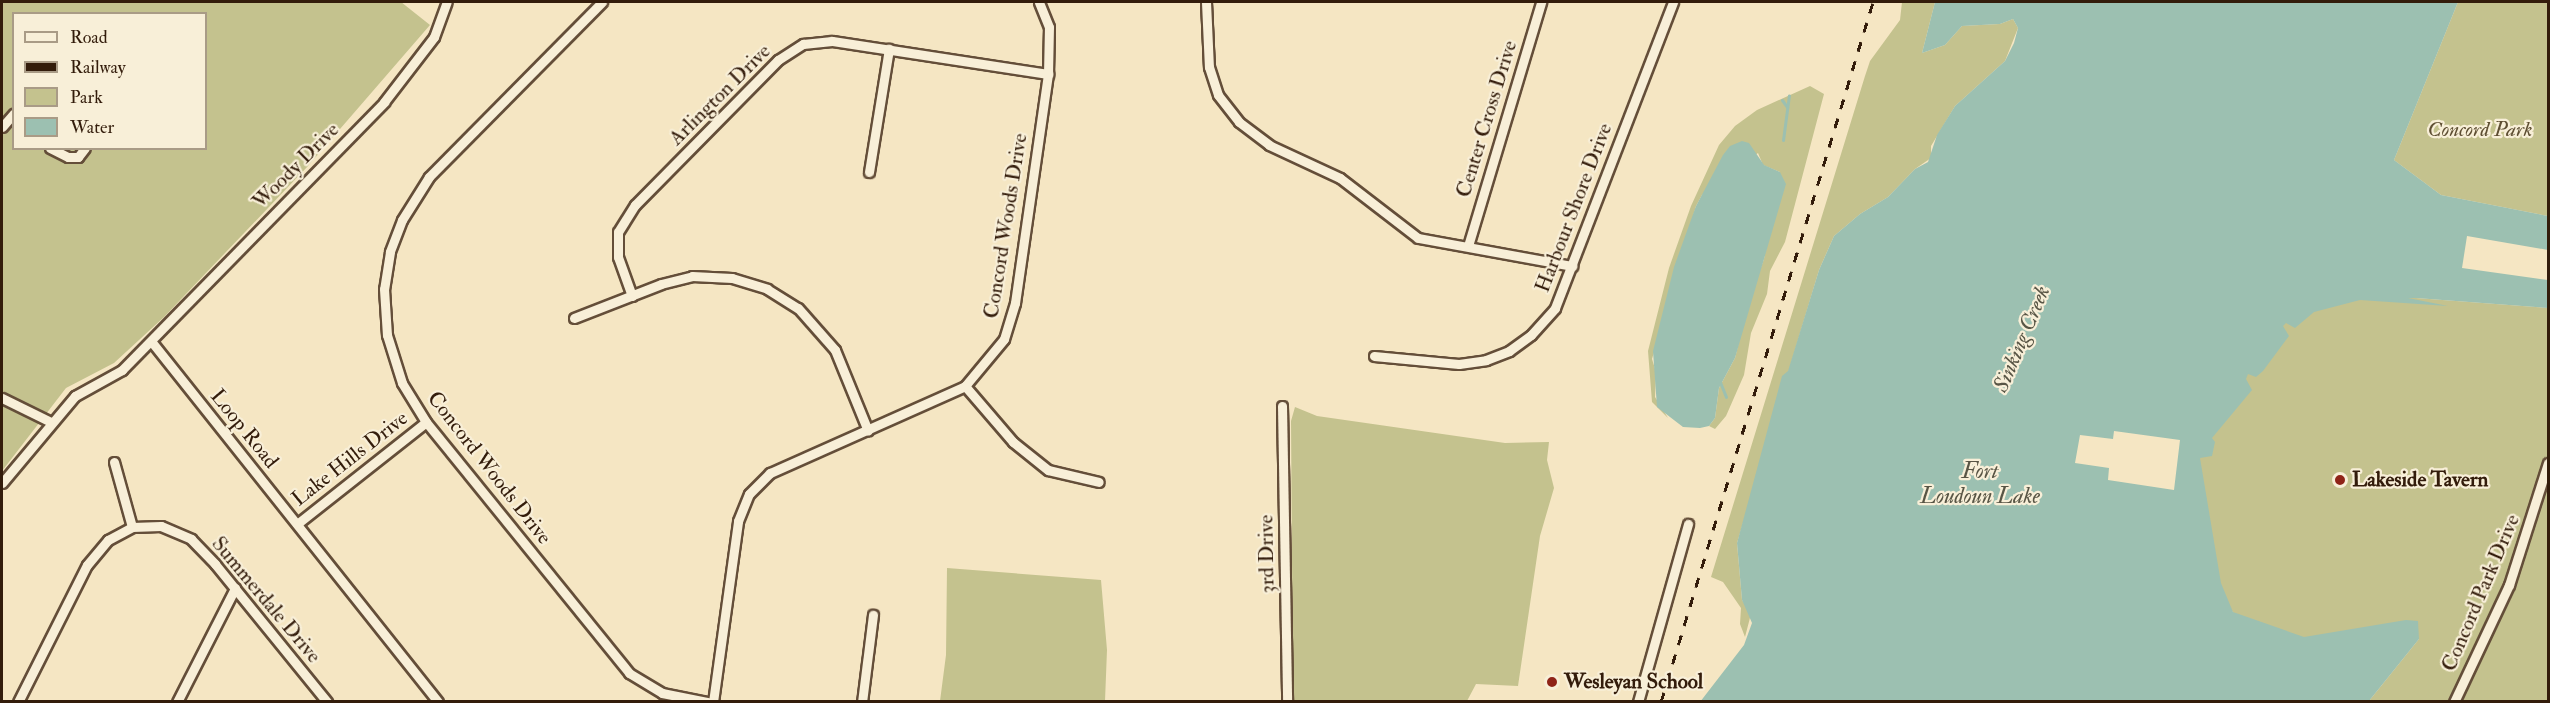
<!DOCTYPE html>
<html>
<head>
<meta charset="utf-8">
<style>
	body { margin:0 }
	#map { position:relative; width:2550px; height:703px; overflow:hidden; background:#f5e6c3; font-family:"IM FELL Double Pica",serif }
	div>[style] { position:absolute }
	.green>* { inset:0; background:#c4c28e }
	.water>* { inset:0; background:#9cc0b1 }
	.pier>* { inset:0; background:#f5e6c3 }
	.stream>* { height:3px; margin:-1.5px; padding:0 1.5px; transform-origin:1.5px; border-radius:1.5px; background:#9cc0b1 }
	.roads { filter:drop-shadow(2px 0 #644e39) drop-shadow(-2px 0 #644e39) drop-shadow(0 2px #644e39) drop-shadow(0 -2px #644e39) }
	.street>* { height:9px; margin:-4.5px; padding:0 4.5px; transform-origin:4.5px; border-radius:4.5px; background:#f8efd8 }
	.rail>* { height:3px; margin-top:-1.5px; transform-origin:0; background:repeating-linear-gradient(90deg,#331c0b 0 10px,transparent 0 20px) }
	.dots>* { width:16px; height:16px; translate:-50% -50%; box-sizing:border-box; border:3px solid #f8efd8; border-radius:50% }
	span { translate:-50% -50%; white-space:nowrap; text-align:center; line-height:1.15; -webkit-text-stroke:4.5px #f8efd8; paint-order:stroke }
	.street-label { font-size:21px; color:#331c0b }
	.park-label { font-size:21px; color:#5e4e32; font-style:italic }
	.poi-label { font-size:21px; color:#331c0b; font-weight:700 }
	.left { translate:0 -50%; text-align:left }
	.water-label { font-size:22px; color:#585545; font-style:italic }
	.frame { position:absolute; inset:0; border:3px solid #331c0b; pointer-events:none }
	.legend { position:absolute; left:12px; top:12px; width:195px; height:138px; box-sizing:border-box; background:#f8efd8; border:2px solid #a99b86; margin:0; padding:8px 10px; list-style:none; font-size:18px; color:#331c0b }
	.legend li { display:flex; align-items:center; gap:12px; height:30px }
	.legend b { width:30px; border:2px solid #a99b86 }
</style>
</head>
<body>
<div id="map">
	<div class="green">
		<div style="clip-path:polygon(evenodd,2px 2px,401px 2px,430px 25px,308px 166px,164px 317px,114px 363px,66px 388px,2px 471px,2px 2px,14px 14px,206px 14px,206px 148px,14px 148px,14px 14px)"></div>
		<div style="clip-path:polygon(1902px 2px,1935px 2px,1922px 53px,1945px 45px,1962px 26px,2000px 24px,2013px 19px,2018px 28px,2005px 61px,1955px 106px,1931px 146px,1931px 158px,1915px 169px,1888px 197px,1860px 214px,1834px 236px,1819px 270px,1737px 543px,1742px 600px,1751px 614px,1745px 637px,1740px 624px,1741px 608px,1723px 582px,1711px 577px,1865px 76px,1870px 61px,1900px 20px)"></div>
		<div style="clip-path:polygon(2458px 2px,2548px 2px,2548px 216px,2441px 195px,2394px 160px)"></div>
		<div style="clip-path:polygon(1810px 86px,1824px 94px,1785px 242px,1770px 271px,1767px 294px,1751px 333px,1744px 375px,1726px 416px,1715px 429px,1709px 426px,1715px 418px,1719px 388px,1735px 358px,1750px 298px,1764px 259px,1780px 172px,1763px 165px,1758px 153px,1702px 195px,1696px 206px,1652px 359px,1656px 372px,1655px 397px,1668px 418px,1652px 402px,1648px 351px,1669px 268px,1691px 206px,1719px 145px,1735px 126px,1757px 110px)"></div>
		<div style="clip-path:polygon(2311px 298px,2416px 298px,2548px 308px,2548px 701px,2369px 701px,2419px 639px,2307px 643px,2240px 623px,2217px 588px,2196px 452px,2261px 344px)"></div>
		<div style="clip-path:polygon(1295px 407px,1317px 416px,1505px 443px,1549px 442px,1547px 460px,1554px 488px,1540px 536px,1518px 686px,1476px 684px,1467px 701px,1293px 701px,1291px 421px)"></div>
		<div style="clip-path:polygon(947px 568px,1101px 580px,1107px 650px,1105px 701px,940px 701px,946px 655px)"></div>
	</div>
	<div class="water">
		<div style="clip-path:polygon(1935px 2px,2458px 2px,2394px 160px,2441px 195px,2548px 216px,2548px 308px,2416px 298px,2408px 298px,2448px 306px,2360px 300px,2314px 312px,2295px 328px,2286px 323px,2283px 326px,2289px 336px,2263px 371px,2256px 377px,2248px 374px,2246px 379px,2252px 390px,2212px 438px,2215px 442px,2212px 456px,2200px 458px,2221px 583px,2233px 612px,2304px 637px,2406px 620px,2418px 621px,2419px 639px,2369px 701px,1700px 702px,1744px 645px,1752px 623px,1742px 600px,1737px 543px,1782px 376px,1788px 371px,1819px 270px,1834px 236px,1860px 214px,1888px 197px,1915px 169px,1928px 162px,1937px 135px,1955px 106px,2005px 61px,2014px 43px,2018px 28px,2013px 19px,2000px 24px,1962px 26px,1945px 45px,1922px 53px)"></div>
		<div style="clip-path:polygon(1742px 141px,1749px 143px,1764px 165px,1780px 172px,1786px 184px,1735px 358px,1719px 388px,1715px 418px,1709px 426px,1700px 428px,1683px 427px,1657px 407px,1653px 351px,1674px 267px,1696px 206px,1723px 155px,1730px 146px)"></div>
	</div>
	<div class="pier">
		<div style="clip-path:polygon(2467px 236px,2548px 250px,2548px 280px,2462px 268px)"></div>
		<div style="clip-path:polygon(2114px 431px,2180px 440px,2174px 490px,2108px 480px,2109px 468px,2075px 463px,2080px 435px,2113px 439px)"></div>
	</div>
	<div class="stream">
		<div style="left:1782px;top:100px;width:9px;rotate:54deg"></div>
		<div style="left:1783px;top:140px;width:45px;rotate:-82.4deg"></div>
		<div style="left:1720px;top:382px;width:16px;rotate:68deg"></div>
	</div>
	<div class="roads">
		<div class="street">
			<div style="left:602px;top:2px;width:246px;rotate:134.7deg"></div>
			<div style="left:429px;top:177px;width:51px;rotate:122.1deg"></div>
			<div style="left:402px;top:220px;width:34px;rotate:111deg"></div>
			<div style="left:390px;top:252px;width:37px;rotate:99deg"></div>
			<div style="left:384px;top:289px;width:46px;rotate:86.3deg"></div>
			<div style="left:387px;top:335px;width:50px;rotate:72.6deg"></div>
			<div style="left:402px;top:383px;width:46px;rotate:58.4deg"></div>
			<div style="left:426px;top:422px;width:323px;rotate:51deg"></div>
			<div style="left:629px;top:673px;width:39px;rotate:31deg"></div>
			<div style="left:662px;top:693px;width:47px;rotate:11.1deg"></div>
			<div style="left:1206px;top:2px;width:65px;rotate:87.4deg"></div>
			<div style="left:1209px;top:67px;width:29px;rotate:72deg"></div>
			<div style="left:1218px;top:95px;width:34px;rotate:52deg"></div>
			<div style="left:1239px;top:122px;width:38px;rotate:37deg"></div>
			<div style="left:1269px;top:145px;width:78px;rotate:24.9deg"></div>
			<div style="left:1340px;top:178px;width:98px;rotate:37.6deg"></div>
			<div style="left:1418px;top:238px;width:157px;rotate:10.3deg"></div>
			<div style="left:2px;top:127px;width:18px;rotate:-49deg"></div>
			<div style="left:50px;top:148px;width:20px;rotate:27deg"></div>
			<div style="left:68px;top:157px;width:10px"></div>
			<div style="left:78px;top:157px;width:11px;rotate:-52deg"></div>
			<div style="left:869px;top:172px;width:125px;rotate:-80.8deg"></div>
			<div style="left:1468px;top:246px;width:255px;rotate:-73.3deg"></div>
			<div style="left:632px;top:296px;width:41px;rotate:-109.7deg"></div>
			<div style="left:618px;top:257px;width:25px;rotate:-90deg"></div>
			<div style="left:618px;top:232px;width:32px;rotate:-58deg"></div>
			<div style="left:635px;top:205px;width:204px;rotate:-45.4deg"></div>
			<div style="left:778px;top:60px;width:30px;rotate:-33deg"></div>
			<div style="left:803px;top:44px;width:29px;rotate:-6deg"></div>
			<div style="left:832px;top:41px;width:219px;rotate:8.7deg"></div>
			<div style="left:574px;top:318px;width:93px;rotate:-21.3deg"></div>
			<div style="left:661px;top:284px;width:32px;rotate:-14deg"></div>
			<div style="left:692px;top:276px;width:40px;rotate:2.9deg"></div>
			<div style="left:732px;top:278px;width:37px;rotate:17deg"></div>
			<div style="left:767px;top:289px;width:36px;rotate:32deg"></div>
			<div style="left:798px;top:308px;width:56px;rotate:48.6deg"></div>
			<div style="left:835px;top:350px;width:87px;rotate:67.8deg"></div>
			<div style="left:151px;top:341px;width:461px;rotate:51.5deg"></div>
			<div style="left:1374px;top:356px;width:85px;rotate:5.4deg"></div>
			<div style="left:1459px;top:364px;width:27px;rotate:-8deg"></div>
			<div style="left:1486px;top:360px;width:25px;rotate:-21deg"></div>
			<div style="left:1509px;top:351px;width:27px;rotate:-36deg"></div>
			<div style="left:1531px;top:335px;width:36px;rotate:-48deg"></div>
			<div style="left:1555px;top:308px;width:328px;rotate:-68.9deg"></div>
			<div style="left:965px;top:386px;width:74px;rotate:49.4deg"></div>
			<div style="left:1013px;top:442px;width:45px;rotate:38.7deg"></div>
			<div style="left:1048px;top:470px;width:52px;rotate:13.2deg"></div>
			<div style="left:2px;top:398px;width:55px;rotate:26.1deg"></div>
			<div style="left:1282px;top:406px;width:296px;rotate:89deg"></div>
			<div style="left:114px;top:462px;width:67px;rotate:74.5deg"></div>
			<div style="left:2px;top:483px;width:114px;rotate:-50deg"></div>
			<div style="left:75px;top:396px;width:54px;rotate:-29deg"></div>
			<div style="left:122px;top:370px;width:375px;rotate:-45.6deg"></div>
			<div style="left:384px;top:102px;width:82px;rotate:-52.4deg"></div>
			<div style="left:434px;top:37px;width:37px;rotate:-70deg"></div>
			<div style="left:297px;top:524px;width:164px;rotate:-38.3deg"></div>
			<div style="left:18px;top:702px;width:153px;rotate:-63.3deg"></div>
			<div style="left:87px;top:565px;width:33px;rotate:-50deg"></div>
			<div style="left:108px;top:540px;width:27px;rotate:-28deg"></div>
			<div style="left:132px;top:527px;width:29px;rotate:-2deg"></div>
			<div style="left:161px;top:526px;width:33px;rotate:23deg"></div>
			<div style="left:191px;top:539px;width:35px;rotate:46deg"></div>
			<div style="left:215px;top:564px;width:178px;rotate:50.9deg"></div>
			<div style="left:177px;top:702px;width:128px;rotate:-63deg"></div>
			<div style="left:713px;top:702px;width:183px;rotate:-82.1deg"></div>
			<div style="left:738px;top:521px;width:29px;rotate:-68deg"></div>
			<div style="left:749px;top:494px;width:30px;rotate:-45deg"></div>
			<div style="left:770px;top:473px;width:214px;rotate:-24deg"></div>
			<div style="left:965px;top:386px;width:61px;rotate:-50.3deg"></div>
			<div style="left:1004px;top:339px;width:38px;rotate:-73deg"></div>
			<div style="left:1015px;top:303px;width:231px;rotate:-81.8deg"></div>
			<div style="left:1048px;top:74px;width:47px;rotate:-88.8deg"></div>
			<div style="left:1049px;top:27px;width:27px;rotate:-112deg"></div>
			<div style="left:862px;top:702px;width:88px;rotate:-82.8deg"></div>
			<div style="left:1638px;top:702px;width:185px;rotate:-74.3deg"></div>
			<div style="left:2454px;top:702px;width:129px;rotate:-64.8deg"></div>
			<div style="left:2509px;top:585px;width:128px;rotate:-72.3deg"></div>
		</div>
	</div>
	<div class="rail">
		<div style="left:1661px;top:702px;width:731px;rotate:-73.15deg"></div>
	</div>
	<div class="dots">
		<div style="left:2340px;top:480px;background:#8f2418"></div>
		<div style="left:1552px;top:682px;background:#8f2418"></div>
	</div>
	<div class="street-label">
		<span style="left:720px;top:95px;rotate:-45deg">Arlington Drive</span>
		<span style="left:1487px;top:119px;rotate:-73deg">Center Cross Drive</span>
		<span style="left:296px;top:166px;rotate:-45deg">Woody Drive</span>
		<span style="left:1574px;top:208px;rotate:-69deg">Harbour Shore Drive</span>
		<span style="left:1006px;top:226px;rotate:-81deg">Concord Woods Drive</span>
		<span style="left:244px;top:429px;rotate:51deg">Loop Road</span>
		<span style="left:350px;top:459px;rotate:-38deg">Lake Hills Drive</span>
		<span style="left:489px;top:468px;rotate:52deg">Concord Woods Drive</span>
		<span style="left:1267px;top:554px;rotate:-91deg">3rd Drive</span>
		<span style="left:2481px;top:593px;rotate:-67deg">Concord Park Drive</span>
		<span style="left:266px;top:600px;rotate:50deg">Summerdale Drive</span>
	</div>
	<div class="park-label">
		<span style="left:2480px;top:130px">Concord Park</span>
	</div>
	<div class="poi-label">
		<span class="left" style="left:2352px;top:480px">Lakeside Tavern</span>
		<span class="left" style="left:1564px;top:682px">Wesleyan School</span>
	</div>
	<div class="water-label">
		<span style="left:2022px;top:339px;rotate:-67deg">Sinking Creek</span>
		<span style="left:1980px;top:484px">Fort<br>Loudoun Lake</span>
	</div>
	<div class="frame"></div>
	<ul class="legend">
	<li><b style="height:8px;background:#f8efd8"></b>Road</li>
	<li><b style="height:8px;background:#331c0b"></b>Railway</li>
	<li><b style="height:16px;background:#c4c28e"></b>Park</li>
	<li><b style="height:16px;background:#9cc0b1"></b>Water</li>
	</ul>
</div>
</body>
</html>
